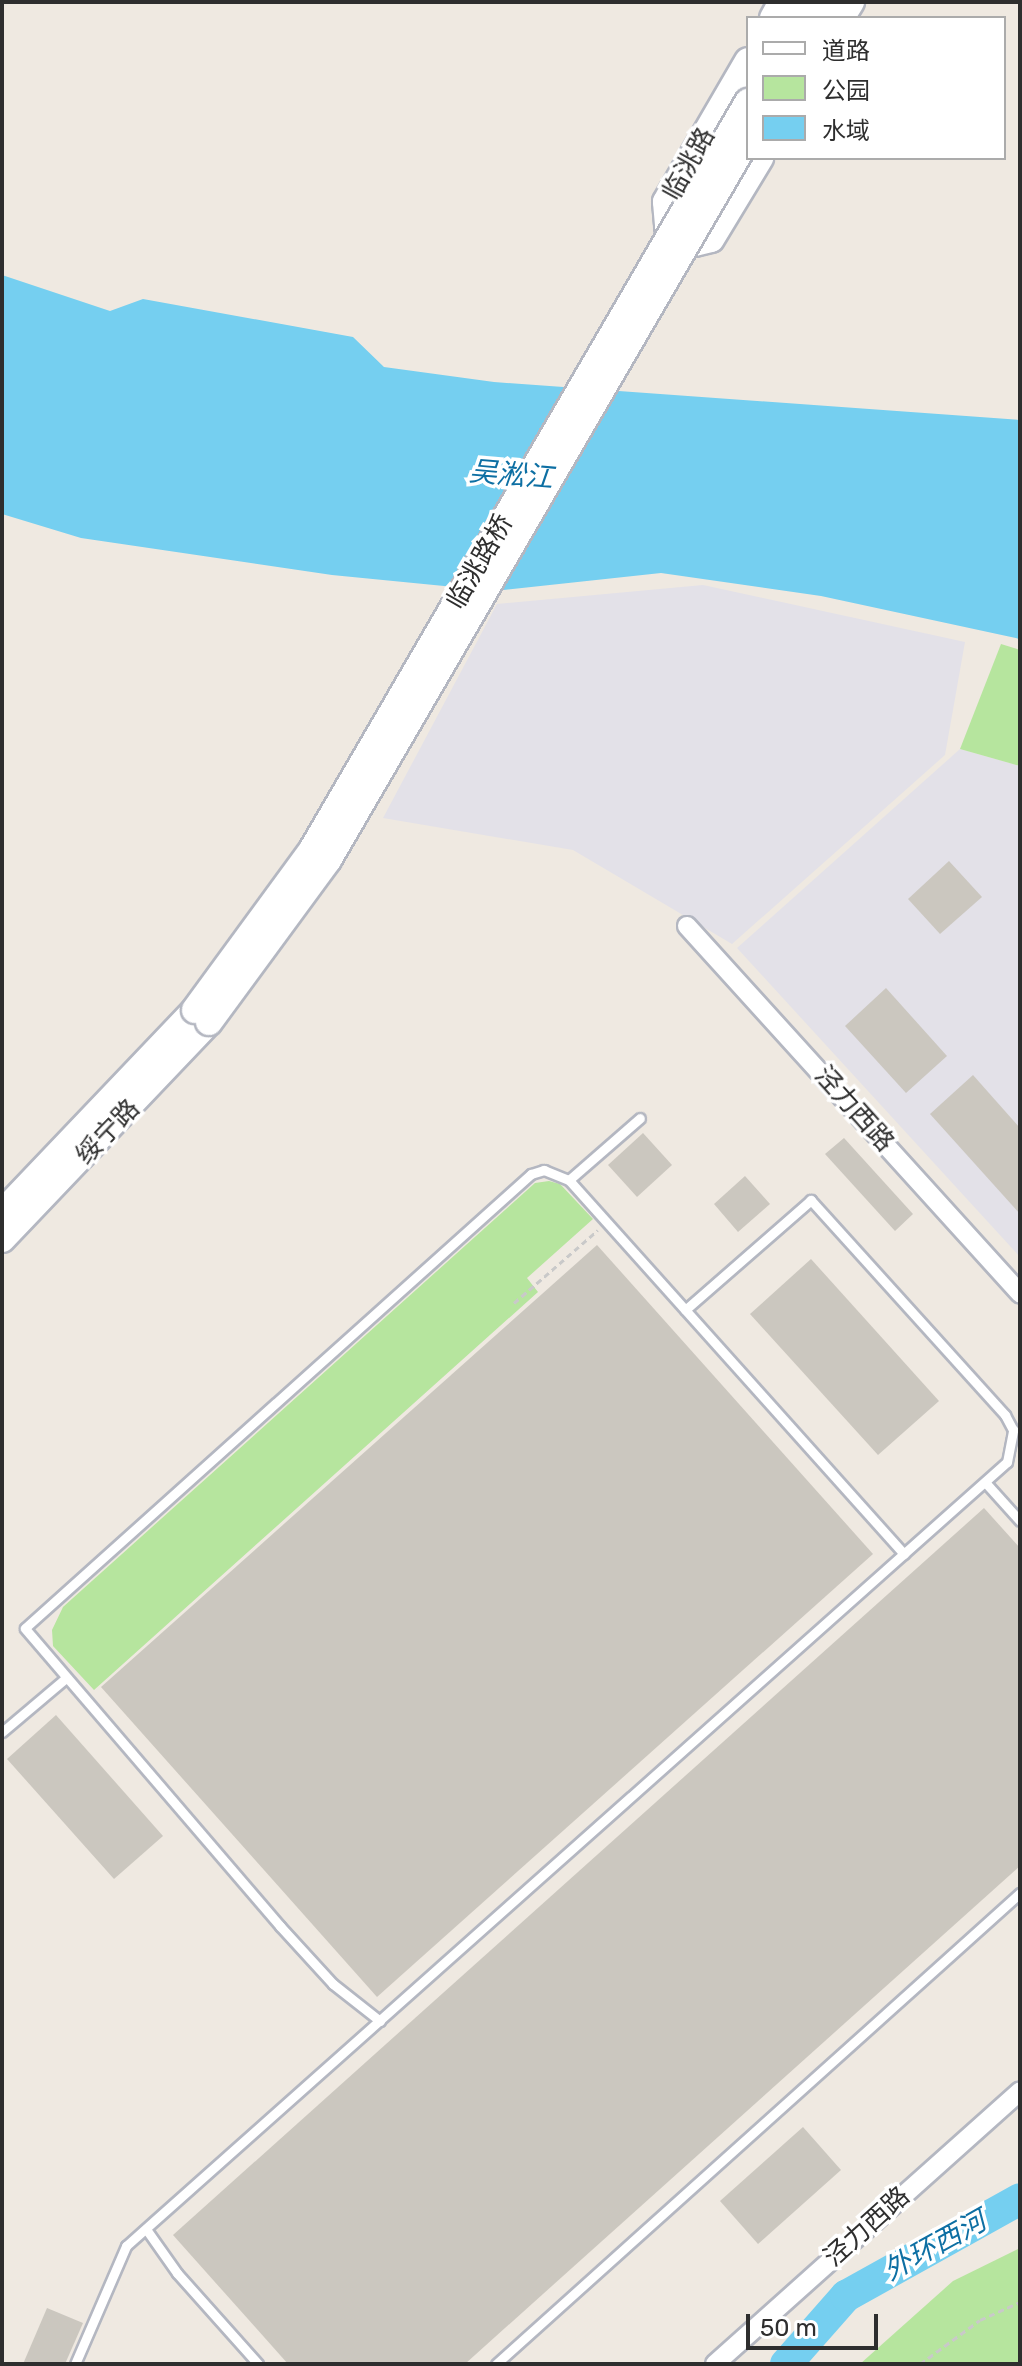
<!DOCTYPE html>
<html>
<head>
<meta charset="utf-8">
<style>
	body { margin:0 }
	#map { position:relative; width:1022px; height:2366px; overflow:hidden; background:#efe9e1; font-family:Rubik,"Noto Sans SC",sans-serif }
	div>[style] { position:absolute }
	.industrial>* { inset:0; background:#e3e1e8 }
	.green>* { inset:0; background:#b6e59e }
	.water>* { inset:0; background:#75cff0 }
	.stream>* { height:5px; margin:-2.5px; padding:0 2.5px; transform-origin:2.5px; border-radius:2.5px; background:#75cff0 }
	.river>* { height:32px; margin:-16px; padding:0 16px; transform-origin:16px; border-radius:16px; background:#75cff0 }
	.building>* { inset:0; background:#cbc7bf }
	.path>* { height:3px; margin-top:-1.5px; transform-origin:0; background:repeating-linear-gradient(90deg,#c9c9c9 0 6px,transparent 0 10px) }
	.roads { filter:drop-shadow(2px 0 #b4b7c1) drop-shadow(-2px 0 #b4b7c1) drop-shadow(0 2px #b4b7c1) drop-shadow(0 -2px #b4b7c1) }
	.lane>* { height:9px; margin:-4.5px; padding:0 4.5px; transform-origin:4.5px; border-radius:4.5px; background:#fff }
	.street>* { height:18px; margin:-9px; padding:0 9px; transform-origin:9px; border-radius:9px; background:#fff }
	.secondary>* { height:26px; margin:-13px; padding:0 13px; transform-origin:13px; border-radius:13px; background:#fff }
	.bridges { filter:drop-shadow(2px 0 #b4b7c1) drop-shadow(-2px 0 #b4b7c1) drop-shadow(0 2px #b4b7c1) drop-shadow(0 -2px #b4b7c1) }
	.secondary-bridge>* { height:26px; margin:-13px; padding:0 13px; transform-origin:13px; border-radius:13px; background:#fff }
	span { translate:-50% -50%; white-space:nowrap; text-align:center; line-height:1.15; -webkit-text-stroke:7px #fff; paint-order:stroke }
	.street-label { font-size:26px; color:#2e2e2e }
	.water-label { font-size:28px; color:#0d6fa3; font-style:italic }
	.frame { position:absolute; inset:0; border:4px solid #2e2e2e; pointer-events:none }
	.legend { position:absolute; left:746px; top:16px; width:260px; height:144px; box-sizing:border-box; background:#fff; border:2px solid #ababab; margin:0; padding:10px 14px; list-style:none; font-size:24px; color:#2e2e2e }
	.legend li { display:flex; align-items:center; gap:16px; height:40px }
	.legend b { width:40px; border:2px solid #ababab }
	.scale { position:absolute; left:746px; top:2314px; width:132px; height:36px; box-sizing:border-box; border:4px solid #2e2e2e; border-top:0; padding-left:10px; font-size:24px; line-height:28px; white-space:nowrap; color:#2e2e2e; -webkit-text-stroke:6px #fff; paint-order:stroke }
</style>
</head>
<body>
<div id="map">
	<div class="industrial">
		<div style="clip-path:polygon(703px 585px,965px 642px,945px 755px,732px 944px,573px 850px,383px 818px,497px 604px)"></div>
		<div style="clip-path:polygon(960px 749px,1020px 766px,1020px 1257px,737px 948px)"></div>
	</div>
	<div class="green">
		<div style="clip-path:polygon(1001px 644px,1020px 650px,1020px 766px,960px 749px)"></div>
		<div style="clip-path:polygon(549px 1181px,560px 1184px,593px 1219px,527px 1278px,538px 1292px,94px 1690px,53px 1646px,52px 1630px,63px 1607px,535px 1183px)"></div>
		<div style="clip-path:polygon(1020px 2248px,1020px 2364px,860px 2364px,953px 2281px)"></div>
	</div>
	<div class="water">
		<div style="clip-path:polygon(2px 275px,110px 311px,143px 299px,353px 337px,384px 367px,494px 382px,1020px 420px,1020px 639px,821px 596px,661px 573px,495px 591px,332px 575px,81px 538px,2px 514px)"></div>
	</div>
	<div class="stream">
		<div style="left:804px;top:2364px;width:80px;rotate:-58.3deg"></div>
	</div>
	<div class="river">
		<div style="left:786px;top:2364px;width:91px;rotate:-48.6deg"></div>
		<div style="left:846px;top:2296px;width:199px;rotate:-29.1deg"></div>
	</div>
	<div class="building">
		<div style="clip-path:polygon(949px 861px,982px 897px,940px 934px,908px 899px)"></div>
		<div style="clip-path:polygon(886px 988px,947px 1056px,906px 1093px,845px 1026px)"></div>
		<div style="clip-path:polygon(973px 1075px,1020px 1128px,1020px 1214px,930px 1114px)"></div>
		<div style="clip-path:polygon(643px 1133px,672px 1165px,637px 1197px,608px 1165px)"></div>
		<div style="clip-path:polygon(844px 1138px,913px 1214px,895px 1231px,825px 1154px)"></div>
		<div style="clip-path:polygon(745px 1176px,770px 1204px,738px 1232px,714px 1204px)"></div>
		<div style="clip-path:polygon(597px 1245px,873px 1554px,377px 1997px,101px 1687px)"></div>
		<div style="clip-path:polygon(811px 1259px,939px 1401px,878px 1455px,750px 1314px)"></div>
		<div style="clip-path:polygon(984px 1508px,1020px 1548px,1020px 1866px,465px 2364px,288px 2364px,173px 2235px)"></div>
		<div style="clip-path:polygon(56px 1715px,163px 1836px,114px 1879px,7px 1759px)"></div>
		<div style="clip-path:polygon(803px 2127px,841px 2170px,758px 2244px,720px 2201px)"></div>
		<div style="clip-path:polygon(47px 2308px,83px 2323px,65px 2364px,23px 2364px)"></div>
	</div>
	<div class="path">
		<div style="left:514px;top:1303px;width:111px;rotate:-41deg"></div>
		<div style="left:920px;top:2364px;width:74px;rotate:-36.3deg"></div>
		<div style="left:980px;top:2320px;width:44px;rotate:-24.2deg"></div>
	</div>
	<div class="roads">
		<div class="lane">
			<div style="left:569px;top:1180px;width:94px;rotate:-41.1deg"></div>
			<div style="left:985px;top:1482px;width:52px;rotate:48.1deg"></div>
			<div style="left:2px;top:1732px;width:84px;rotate:-40.2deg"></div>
			<div style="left:380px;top:2021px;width:60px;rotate:-141.8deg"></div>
			<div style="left:333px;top:1984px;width:79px;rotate:-132.4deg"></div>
			<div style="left:280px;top:1926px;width:392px;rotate:-130.6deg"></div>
			<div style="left:25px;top:1628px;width:680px;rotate:-41.9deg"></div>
			<div style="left:531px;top:1174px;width:14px;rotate:-17deg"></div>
			<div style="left:544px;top:1170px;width:27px;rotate:22deg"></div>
			<div style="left:569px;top:1180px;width:502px;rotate:48.15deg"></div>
			<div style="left:146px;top:2229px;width:54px;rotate:54.8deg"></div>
			<div style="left:177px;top:2273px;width:122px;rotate:48.3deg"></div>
			<div style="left:75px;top:2364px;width:129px;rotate:-66.6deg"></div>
			<div style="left:126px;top:2246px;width:1179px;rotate:-41.67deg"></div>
			<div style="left:1007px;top:1462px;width:33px;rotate:-79deg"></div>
			<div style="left:1013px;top:1430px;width:17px;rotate:-118deg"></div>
			<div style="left:1005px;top:1415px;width:290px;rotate:-132.1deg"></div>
			<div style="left:811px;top:1200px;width:167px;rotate:138.9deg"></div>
			<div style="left:496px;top:2364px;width:705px;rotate:-41.95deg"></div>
		</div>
		<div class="street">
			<div style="left:687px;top:926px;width:496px;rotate:47.8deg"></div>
			<div style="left:715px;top:2364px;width:409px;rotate:-41.8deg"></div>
		</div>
		<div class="secondary">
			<div style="left:773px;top:18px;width:18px;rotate:-61deg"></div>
			<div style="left:797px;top:18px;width:18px;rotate:-61deg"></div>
			<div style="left:818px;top:18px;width:18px;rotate:-61deg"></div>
			<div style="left:841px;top:18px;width:19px;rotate:-58deg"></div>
			<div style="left:748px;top:61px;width:163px;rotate:120.2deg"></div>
			<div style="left:666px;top:202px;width:25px;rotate:85deg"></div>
			<div style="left:668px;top:227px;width:31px;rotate:31deg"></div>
			<div style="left:695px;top:243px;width:16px;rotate:-14deg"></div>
			<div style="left:711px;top:239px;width:95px;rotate:-58.8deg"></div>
			<div style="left:2px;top:1213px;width:280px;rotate:-46.4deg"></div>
			<div style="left:2px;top:1239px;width:300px;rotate:-46.4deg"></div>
		</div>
	</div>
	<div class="bridges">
		<div class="secondary-bridge">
			<div style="left:195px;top:1010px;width:198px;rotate:-53.8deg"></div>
			<div style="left:312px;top:850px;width:866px;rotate:-59.76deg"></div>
			<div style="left:209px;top:1022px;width:201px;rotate:-53.7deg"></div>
			<div style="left:328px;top:860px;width:835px;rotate:-59.81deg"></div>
		</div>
	</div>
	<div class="street-label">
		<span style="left:689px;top:164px;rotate:-61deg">临洮路</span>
		<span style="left:480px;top:562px;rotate:-60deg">临洮路桥</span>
		<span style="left:854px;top:1109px;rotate:48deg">泾力西路</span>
		<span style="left:108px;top:1132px;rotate:-46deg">绥宁路</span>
		<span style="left:867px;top:2227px;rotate:-42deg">泾力西路</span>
	</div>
	<div class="water-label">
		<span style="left:511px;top:475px;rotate:5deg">吴淞江</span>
		<span style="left:935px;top:2246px;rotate:-29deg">外环西河</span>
	</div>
	<div class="frame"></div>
	<ul class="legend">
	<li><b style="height:10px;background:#fff"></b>道路</li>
	<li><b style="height:22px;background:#b6e59e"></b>公园</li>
	<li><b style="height:22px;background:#75cff0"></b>水域</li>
	</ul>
	<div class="scale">50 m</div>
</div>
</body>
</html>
